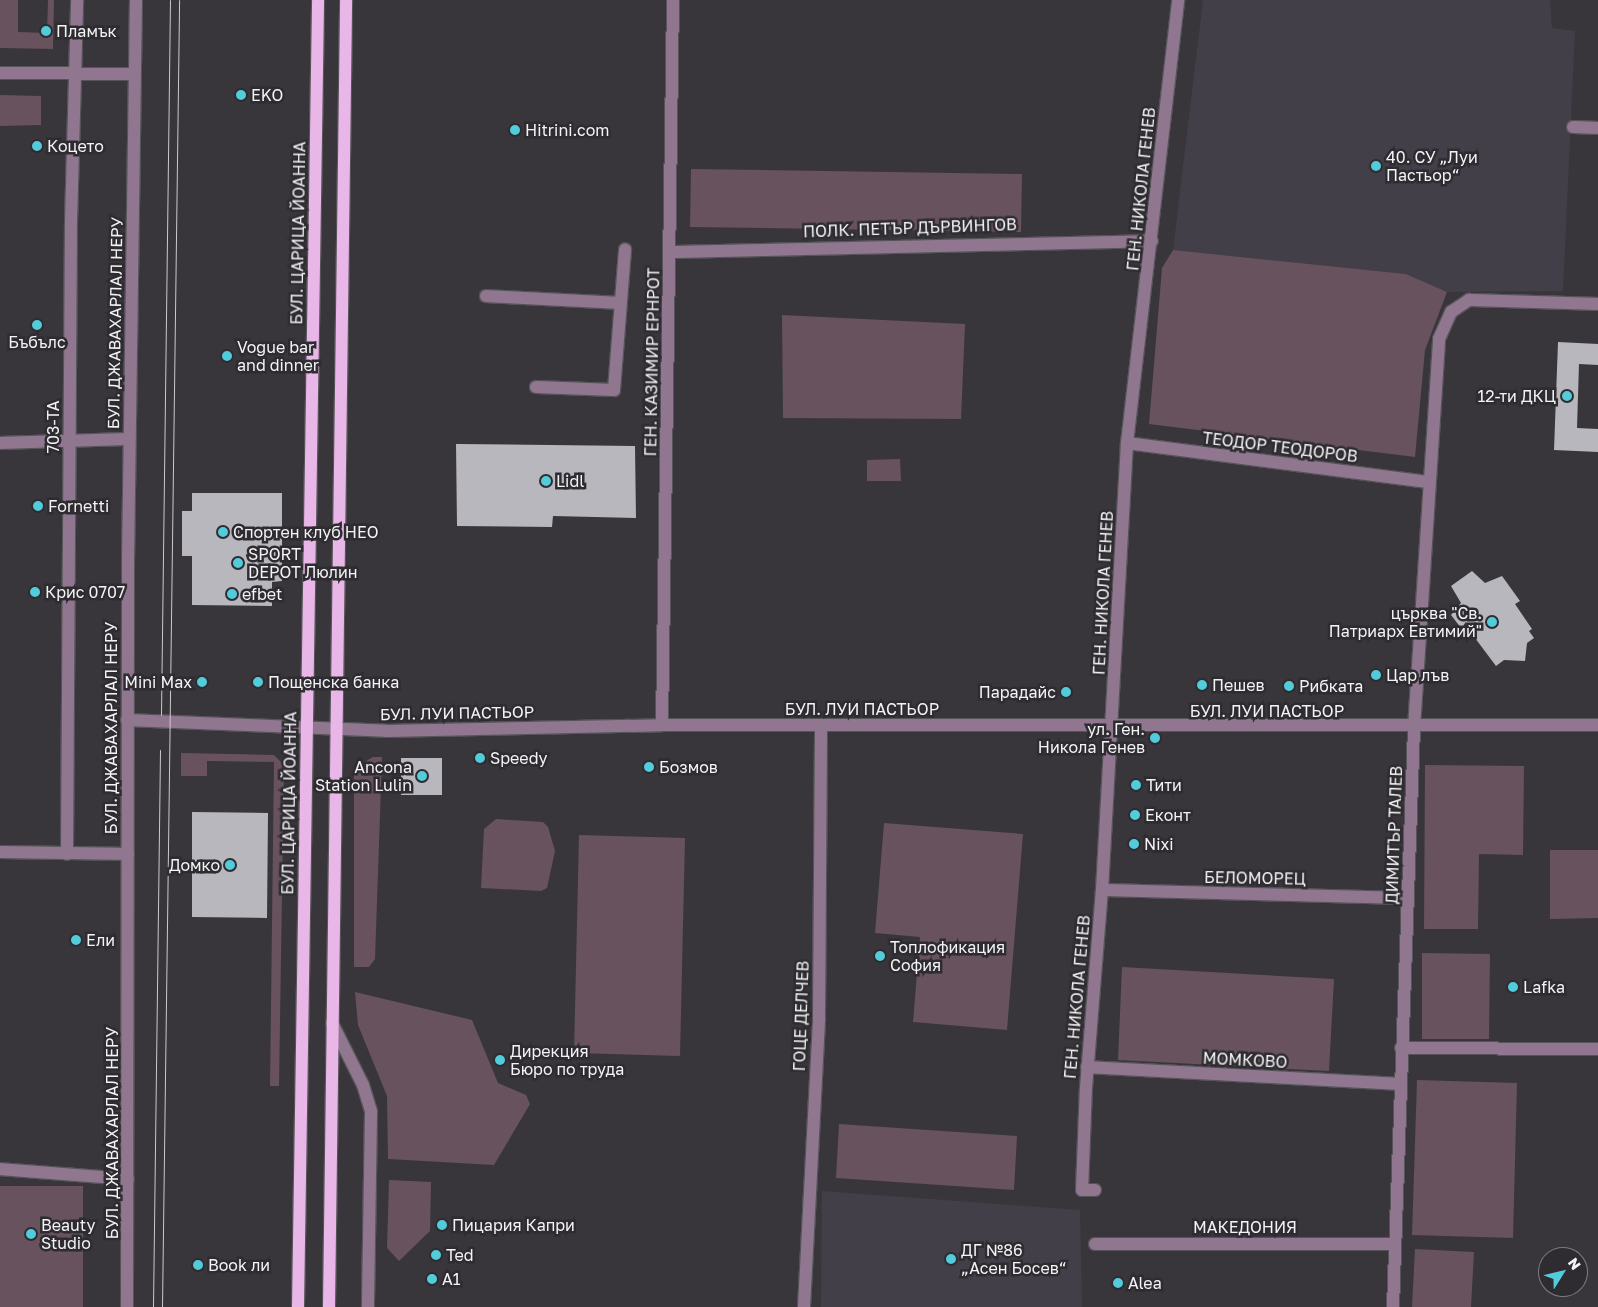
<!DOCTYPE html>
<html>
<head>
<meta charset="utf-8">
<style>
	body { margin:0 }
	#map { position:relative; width:1598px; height:1307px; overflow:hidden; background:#38363b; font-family:"Golos Text",sans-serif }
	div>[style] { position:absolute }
	.built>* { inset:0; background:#433f49 }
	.green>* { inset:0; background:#67525d }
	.building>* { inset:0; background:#b7b7bd }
	.roads { filter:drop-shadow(1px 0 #565459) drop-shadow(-1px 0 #565459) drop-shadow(0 1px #565459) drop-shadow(0 -1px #565459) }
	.minor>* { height:12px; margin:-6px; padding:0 6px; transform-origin:6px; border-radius:6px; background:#90778f }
	.major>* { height:12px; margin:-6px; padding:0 6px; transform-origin:6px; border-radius:6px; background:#e8b6e7 }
	.tram>* { height:1px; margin:-0.5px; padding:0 0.5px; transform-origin:0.5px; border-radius:0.5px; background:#cbcacd }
	.dots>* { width:14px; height:14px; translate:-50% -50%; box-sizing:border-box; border:2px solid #2e2c30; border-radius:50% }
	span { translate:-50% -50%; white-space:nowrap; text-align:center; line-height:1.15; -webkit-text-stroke:5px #2e2c30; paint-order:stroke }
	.poi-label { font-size:16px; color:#f3f2f5 }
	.left { translate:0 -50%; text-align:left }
	.right { translate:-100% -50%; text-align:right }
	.street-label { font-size:16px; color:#f3f2f5 }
	.north { position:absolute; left:1538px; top:1247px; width:50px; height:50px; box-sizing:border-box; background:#2e2c30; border:1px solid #7d7b7f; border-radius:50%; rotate:54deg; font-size:14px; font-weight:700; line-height:20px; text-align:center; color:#f3f2f5 }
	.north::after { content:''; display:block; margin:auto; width:18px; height:22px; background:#52cbda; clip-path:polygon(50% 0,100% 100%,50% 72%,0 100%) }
</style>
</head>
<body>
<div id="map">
	<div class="built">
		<div style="clip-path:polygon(1203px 0,1550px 0,1552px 28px,1575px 31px,1563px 291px,1447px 292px,1406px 274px,1173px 250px)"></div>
		<div style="clip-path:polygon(822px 1191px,1080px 1210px,1082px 1307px,821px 1307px)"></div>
	</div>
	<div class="green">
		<div style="clip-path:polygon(0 0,18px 0,18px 32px,47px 33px,48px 0,54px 0,53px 49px,0 48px)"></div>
		<div style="clip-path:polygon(0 95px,41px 96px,41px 125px,0 126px)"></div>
		<div style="clip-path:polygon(691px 169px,1022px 174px,1021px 232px,690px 227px)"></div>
		<div style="clip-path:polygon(1173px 250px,1406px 274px,1447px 292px,1425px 350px,1415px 457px,1149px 424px,1162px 268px)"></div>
		<div style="clip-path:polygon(782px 315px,965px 324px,961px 419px,783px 418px)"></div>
		<div style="clip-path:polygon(900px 459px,901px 481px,867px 481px,867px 460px)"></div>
		<div style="clip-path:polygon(181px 753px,274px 755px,284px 765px,279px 1086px,270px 1086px,274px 762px,207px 761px,207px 776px,181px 776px)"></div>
		<div style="clip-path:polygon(373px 757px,382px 757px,375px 959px,369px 967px,354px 967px,354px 775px,359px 765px)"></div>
		<div style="clip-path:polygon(1425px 765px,1524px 766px,1523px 855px,1479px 854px,1478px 929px,1424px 929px)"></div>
		<div style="clip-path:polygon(496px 819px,543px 822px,548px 827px,555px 851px,547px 888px,541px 891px,481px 888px,484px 829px)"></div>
		<div style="clip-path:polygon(884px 823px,1023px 834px,1007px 1030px,913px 1022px,920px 937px,875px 933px)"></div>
		<div style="clip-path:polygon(579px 835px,685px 838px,680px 1056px,574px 1053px)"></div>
		<div style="clip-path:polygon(1550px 850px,1598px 850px,1598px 918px,1550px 919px)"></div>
		<div style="clip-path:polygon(1422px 953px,1490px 954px,1489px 1039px,1422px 1039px)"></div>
		<div style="clip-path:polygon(1122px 967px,1334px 979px,1329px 1071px,1118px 1060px)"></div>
		<div style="clip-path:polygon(355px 992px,472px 1020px,498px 1083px,526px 1095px,530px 1104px,494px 1165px,388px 1159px,387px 1096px,358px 1025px)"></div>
		<div style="clip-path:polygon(1417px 1080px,1517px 1083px,1513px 1238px,1412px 1235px)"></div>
		<div style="clip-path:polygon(839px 1124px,1017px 1136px,1014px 1190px,836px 1178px)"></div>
		<div style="clip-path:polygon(389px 1180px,431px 1182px,430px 1231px,399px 1261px,387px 1248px)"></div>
		<div style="clip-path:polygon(0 1186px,83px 1186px,83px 1307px,0 1307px)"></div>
		<div style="clip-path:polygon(1415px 1249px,1474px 1252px,1471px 1307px,1412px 1307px)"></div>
	</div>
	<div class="building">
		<div style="clip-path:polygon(1558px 342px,1598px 344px,1598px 365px,1579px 364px,1577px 428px,1598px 429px,1598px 452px,1554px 450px)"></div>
		<div style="clip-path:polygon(456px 444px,635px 446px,636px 518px,553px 516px,552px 527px,457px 526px)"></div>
		<div style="clip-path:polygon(192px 493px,282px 493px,282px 581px,272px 582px,272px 606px,192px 605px,192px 556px,182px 556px,182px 511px,192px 511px)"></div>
		<div style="clip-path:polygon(1472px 571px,1485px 583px,1502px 576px,1520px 601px,1515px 604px,1532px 629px,1529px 631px,1534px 638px,1527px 643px,1525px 661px,1504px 660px,1496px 666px,1472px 634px,1468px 637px,1451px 615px,1461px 603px,1451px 586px)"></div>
		<div style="clip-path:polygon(401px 758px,442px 758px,442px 795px,401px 795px)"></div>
		<div style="clip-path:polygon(192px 812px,268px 813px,267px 918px,192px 917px)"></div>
	</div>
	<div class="roads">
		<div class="minor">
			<div style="left:0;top:73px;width:135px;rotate:0.4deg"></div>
			<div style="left:1573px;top:127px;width:25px;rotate:2deg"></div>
			<div style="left:670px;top:252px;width:482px;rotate:-1.3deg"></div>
			<div style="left:486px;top:296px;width:134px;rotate:3deg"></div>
			<div style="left:536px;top:387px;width:78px;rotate:2.2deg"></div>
			<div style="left:614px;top:390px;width:141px;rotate:-85.5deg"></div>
			<div style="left:0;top:443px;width:129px;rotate:-1.8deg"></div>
			<div style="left:1127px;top:443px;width:305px;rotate:7.4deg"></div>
			<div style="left:127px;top:720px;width:259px;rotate:2.4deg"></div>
			<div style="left:386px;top:731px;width:276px;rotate:-1.2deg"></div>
			<div style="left:662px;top:725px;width:936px"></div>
			<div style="left:662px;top:725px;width:725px;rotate:-89.13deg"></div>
			<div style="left:0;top:852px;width:128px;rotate:0.9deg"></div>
			<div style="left:67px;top:854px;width:633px;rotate:-89.64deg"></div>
			<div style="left:71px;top:221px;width:221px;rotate:-88.4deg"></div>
			<div style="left:1102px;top:890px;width:305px;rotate:1.5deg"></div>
			<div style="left:332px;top:1023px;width:69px;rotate:63.4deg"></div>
			<div style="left:363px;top:1085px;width:28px;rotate:73deg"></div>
			<div style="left:371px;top:1112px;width:195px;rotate:90.9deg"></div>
			<div style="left:1401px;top:1048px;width:197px;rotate:0.3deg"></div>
			<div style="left:1087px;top:1067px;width:313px;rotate:3.1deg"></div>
			<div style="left:0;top:1169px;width:128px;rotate:4.5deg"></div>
			<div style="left:1095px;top:1190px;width:13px;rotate:180deg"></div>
			<div style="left:1082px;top:1190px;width:102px;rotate:-87.8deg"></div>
			<div style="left:1086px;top:1088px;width:199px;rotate:-85.4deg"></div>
			<div style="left:1102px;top:890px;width:448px;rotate:-86.8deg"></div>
			<div style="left:1127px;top:443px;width:446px;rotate:-83.4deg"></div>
			<div style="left:1095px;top:1244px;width:300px"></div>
			<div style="left:127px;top:1307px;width:744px;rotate:-89.92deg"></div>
			<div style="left:128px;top:563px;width:563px;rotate:-89.19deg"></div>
			<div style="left:804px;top:1307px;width:289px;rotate:-87deg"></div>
			<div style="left:819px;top:1018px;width:293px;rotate:-89.6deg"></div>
			<div style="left:1393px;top:1307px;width:579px;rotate:-87.92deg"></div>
			<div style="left:1414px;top:728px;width:390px;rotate:-86.3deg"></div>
			<div style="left:1439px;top:339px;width:30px;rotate:-66deg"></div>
			<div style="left:1451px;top:312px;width:22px;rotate:-34deg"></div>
			<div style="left:1469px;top:300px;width:129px;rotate:1.8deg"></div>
		</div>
		<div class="major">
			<div style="left:298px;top:1307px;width:1307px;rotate:-89.12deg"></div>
			<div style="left:329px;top:1307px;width:1307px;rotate:-89.25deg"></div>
		</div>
	</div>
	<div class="tram">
		<div style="left:161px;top:715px;width:715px;rotate:-89.28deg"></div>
		<div style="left:153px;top:1307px;width:557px;rotate:-89.28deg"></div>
		<div style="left:162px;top:1307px;width:1307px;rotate:-89.25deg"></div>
	</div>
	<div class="dots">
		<div style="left:46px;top:31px;background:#52cbda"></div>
		<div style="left:241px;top:95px;background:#52cbda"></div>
		<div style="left:515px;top:130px;background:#52cbda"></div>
		<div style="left:37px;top:146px;background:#52cbda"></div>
		<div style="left:1376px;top:166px;background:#52cbda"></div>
		<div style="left:37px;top:325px;background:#52cbda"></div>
		<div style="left:227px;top:356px;background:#52cbda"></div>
		<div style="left:1567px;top:396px;background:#52cbda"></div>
		<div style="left:546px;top:481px;background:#52cbda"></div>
		<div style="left:38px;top:506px;background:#52cbda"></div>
		<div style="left:223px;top:532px;background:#52cbda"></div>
		<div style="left:238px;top:563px;background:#52cbda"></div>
		<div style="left:35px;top:592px;background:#52cbda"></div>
		<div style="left:232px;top:594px;background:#52cbda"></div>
		<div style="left:1492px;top:622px;background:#52cbda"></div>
		<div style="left:1376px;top:675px;background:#52cbda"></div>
		<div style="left:202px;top:682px;background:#52cbda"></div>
		<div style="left:258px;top:682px;background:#52cbda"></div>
		<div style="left:1202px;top:685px;background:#52cbda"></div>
		<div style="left:1289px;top:686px;background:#52cbda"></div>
		<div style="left:1066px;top:692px;background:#52cbda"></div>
		<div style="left:1155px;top:738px;background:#52cbda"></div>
		<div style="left:480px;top:758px;background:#52cbda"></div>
		<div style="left:649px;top:767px;background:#52cbda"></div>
		<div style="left:422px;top:776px;background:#52cbda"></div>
		<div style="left:1136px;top:785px;background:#52cbda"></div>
		<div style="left:1135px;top:815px;background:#52cbda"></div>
		<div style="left:1134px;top:844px;background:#52cbda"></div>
		<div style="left:230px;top:865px;background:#52cbda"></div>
		<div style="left:76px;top:940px;background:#52cbda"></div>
		<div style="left:880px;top:956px;background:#52cbda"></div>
		<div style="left:1513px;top:987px;background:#52cbda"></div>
		<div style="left:500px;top:1060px;background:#52cbda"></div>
		<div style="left:442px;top:1225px;background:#52cbda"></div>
		<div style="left:31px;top:1234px;background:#52cbda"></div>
		<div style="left:436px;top:1255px;background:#52cbda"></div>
		<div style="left:951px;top:1259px;background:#52cbda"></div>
		<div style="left:198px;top:1265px;background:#52cbda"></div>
		<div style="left:432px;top:1279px;background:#52cbda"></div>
		<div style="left:1118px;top:1283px;background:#52cbda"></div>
	</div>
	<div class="poi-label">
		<span class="left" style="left:56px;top:31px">Пламък</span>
		<span class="left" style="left:251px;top:95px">EKO</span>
		<span class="left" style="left:525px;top:130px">Hitrini.com</span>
		<span class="left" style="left:47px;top:146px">Коцето</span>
		<span class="left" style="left:1386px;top:166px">40. СУ „Луи<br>Пастьор“</span>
		<span style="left:37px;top:342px">Бъбълс</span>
		<span class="left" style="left:237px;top:356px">Vogue bar<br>and dinner</span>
		<span class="right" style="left:1556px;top:396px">12-ти ДКЦ</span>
		<span class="left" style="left:556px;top:481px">Lidl</span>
		<span class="left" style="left:48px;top:506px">Fornetti</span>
		<span class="left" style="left:233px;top:532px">Спортен клуб НЕО</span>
		<span class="left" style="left:248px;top:563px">SPORT<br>DEPOT Люлин</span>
		<span class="left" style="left:45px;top:592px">Крис 0707</span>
		<span class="left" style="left:242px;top:594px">efbet</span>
		<span class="right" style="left:1482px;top:622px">църква "Св.<br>Патриарх Евтимий"</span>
		<span class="left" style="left:1386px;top:675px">Цар лъв</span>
		<span class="right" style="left:192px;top:682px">Mini Max</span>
		<span class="left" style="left:268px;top:682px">Пощенска банка</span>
		<span class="left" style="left:1212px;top:685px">Пешев</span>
		<span class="left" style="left:1299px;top:686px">Рибката</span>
		<span class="right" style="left:1056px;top:692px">Парадайс</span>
		<span class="right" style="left:1145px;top:738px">ул. Ген.<br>Никола Генев</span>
		<span class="left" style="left:490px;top:758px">Speedy</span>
		<span class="right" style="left:412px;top:776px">Ancona<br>Station Lulin</span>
		<span class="left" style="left:659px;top:767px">Бозмов</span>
		<span class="left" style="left:1146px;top:785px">Тити</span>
		<span class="left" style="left:1145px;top:815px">Еконт</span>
		<span class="left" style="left:1144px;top:844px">Nixi</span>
		<span class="right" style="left:220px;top:865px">Домко</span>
		<span class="left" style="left:86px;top:940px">Ели</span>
		<span class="left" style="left:890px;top:956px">Топлофикация<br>София</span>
		<span class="left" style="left:1523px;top:987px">Lafka</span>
		<span class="left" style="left:510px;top:1060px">Дирекция<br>Бюро по труда</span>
		<span class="left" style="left:41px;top:1234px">Beauty<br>Studio</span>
		<span class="left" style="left:452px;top:1225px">Пицария Капри</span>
		<span class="left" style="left:961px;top:1259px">ДГ №86<br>„Асен Босев“</span>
		<span class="left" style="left:446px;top:1255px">Ted</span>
		<span class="left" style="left:208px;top:1265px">Book ли</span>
		<span class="left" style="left:442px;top:1279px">A1</span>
		<span class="left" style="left:1128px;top:1283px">Alea</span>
	</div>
	<div class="street-label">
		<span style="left:1141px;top:189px;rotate:-84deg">ГЕН. НИКОЛА ГЕНЕВ</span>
		<span style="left:910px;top:228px;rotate:-2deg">ПОЛК. ПЕТЪР ДЪРВИНГОВ</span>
		<span style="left:298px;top:233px;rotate:-89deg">БУЛ. ЦАРИЦА ЙОАННА</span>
		<span style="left:115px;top:323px;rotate:-89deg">БУЛ. ДЖАВАХАРЛАЛ НЕРУ</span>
		<span style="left:652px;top:362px;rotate:-89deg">ГЕН. КАЗИМИР ЕРНРОТ</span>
		<span style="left:53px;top:427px;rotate:-90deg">703-ТА</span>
		<span style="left:1280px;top:447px;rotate:7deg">ТЕОДОР ТЕОДОРОВ</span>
		<span style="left:1103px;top:593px;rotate:-87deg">ГЕН. НИКОЛА ГЕНЕВ</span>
		<span style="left:862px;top:709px">БУЛ. ЛУИ ПАСТЬОР</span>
		<span style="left:1267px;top:711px">БУЛ. ЛУИ ПАСТЬОР</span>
		<span style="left:457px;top:713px;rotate:-1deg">БУЛ. ЛУИ ПАСТЬОР</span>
		<span style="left:111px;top:728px;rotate:-90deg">БУЛ. ДЖАВАХАРЛАЛ НЕРУ</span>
		<span style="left:289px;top:803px;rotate:-89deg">БУЛ. ЦАРИЦА ЙОАННА</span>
		<span style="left:1394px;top:835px;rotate:-88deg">ДИМИТЪР ТАЛЕВ</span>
		<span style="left:1255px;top:878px;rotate:1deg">БЕЛОМОРЕЦ</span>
		<span style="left:1077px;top:997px;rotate:-85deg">ГЕН. НИКОЛА ГЕНЕВ</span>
		<span style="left:801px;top:1016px;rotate:-88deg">ГОЦЕ ДЕЛЧЕВ</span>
		<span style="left:1245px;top:1060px;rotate:3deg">МОМКОВО</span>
		<span style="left:112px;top:1133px;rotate:-90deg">БУЛ. ДЖАВАХАРЛАЛ НЕРУ</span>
		<span style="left:1245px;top:1227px">МАКЕДОНИЯ</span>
	</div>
	<div class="north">N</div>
</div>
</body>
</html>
